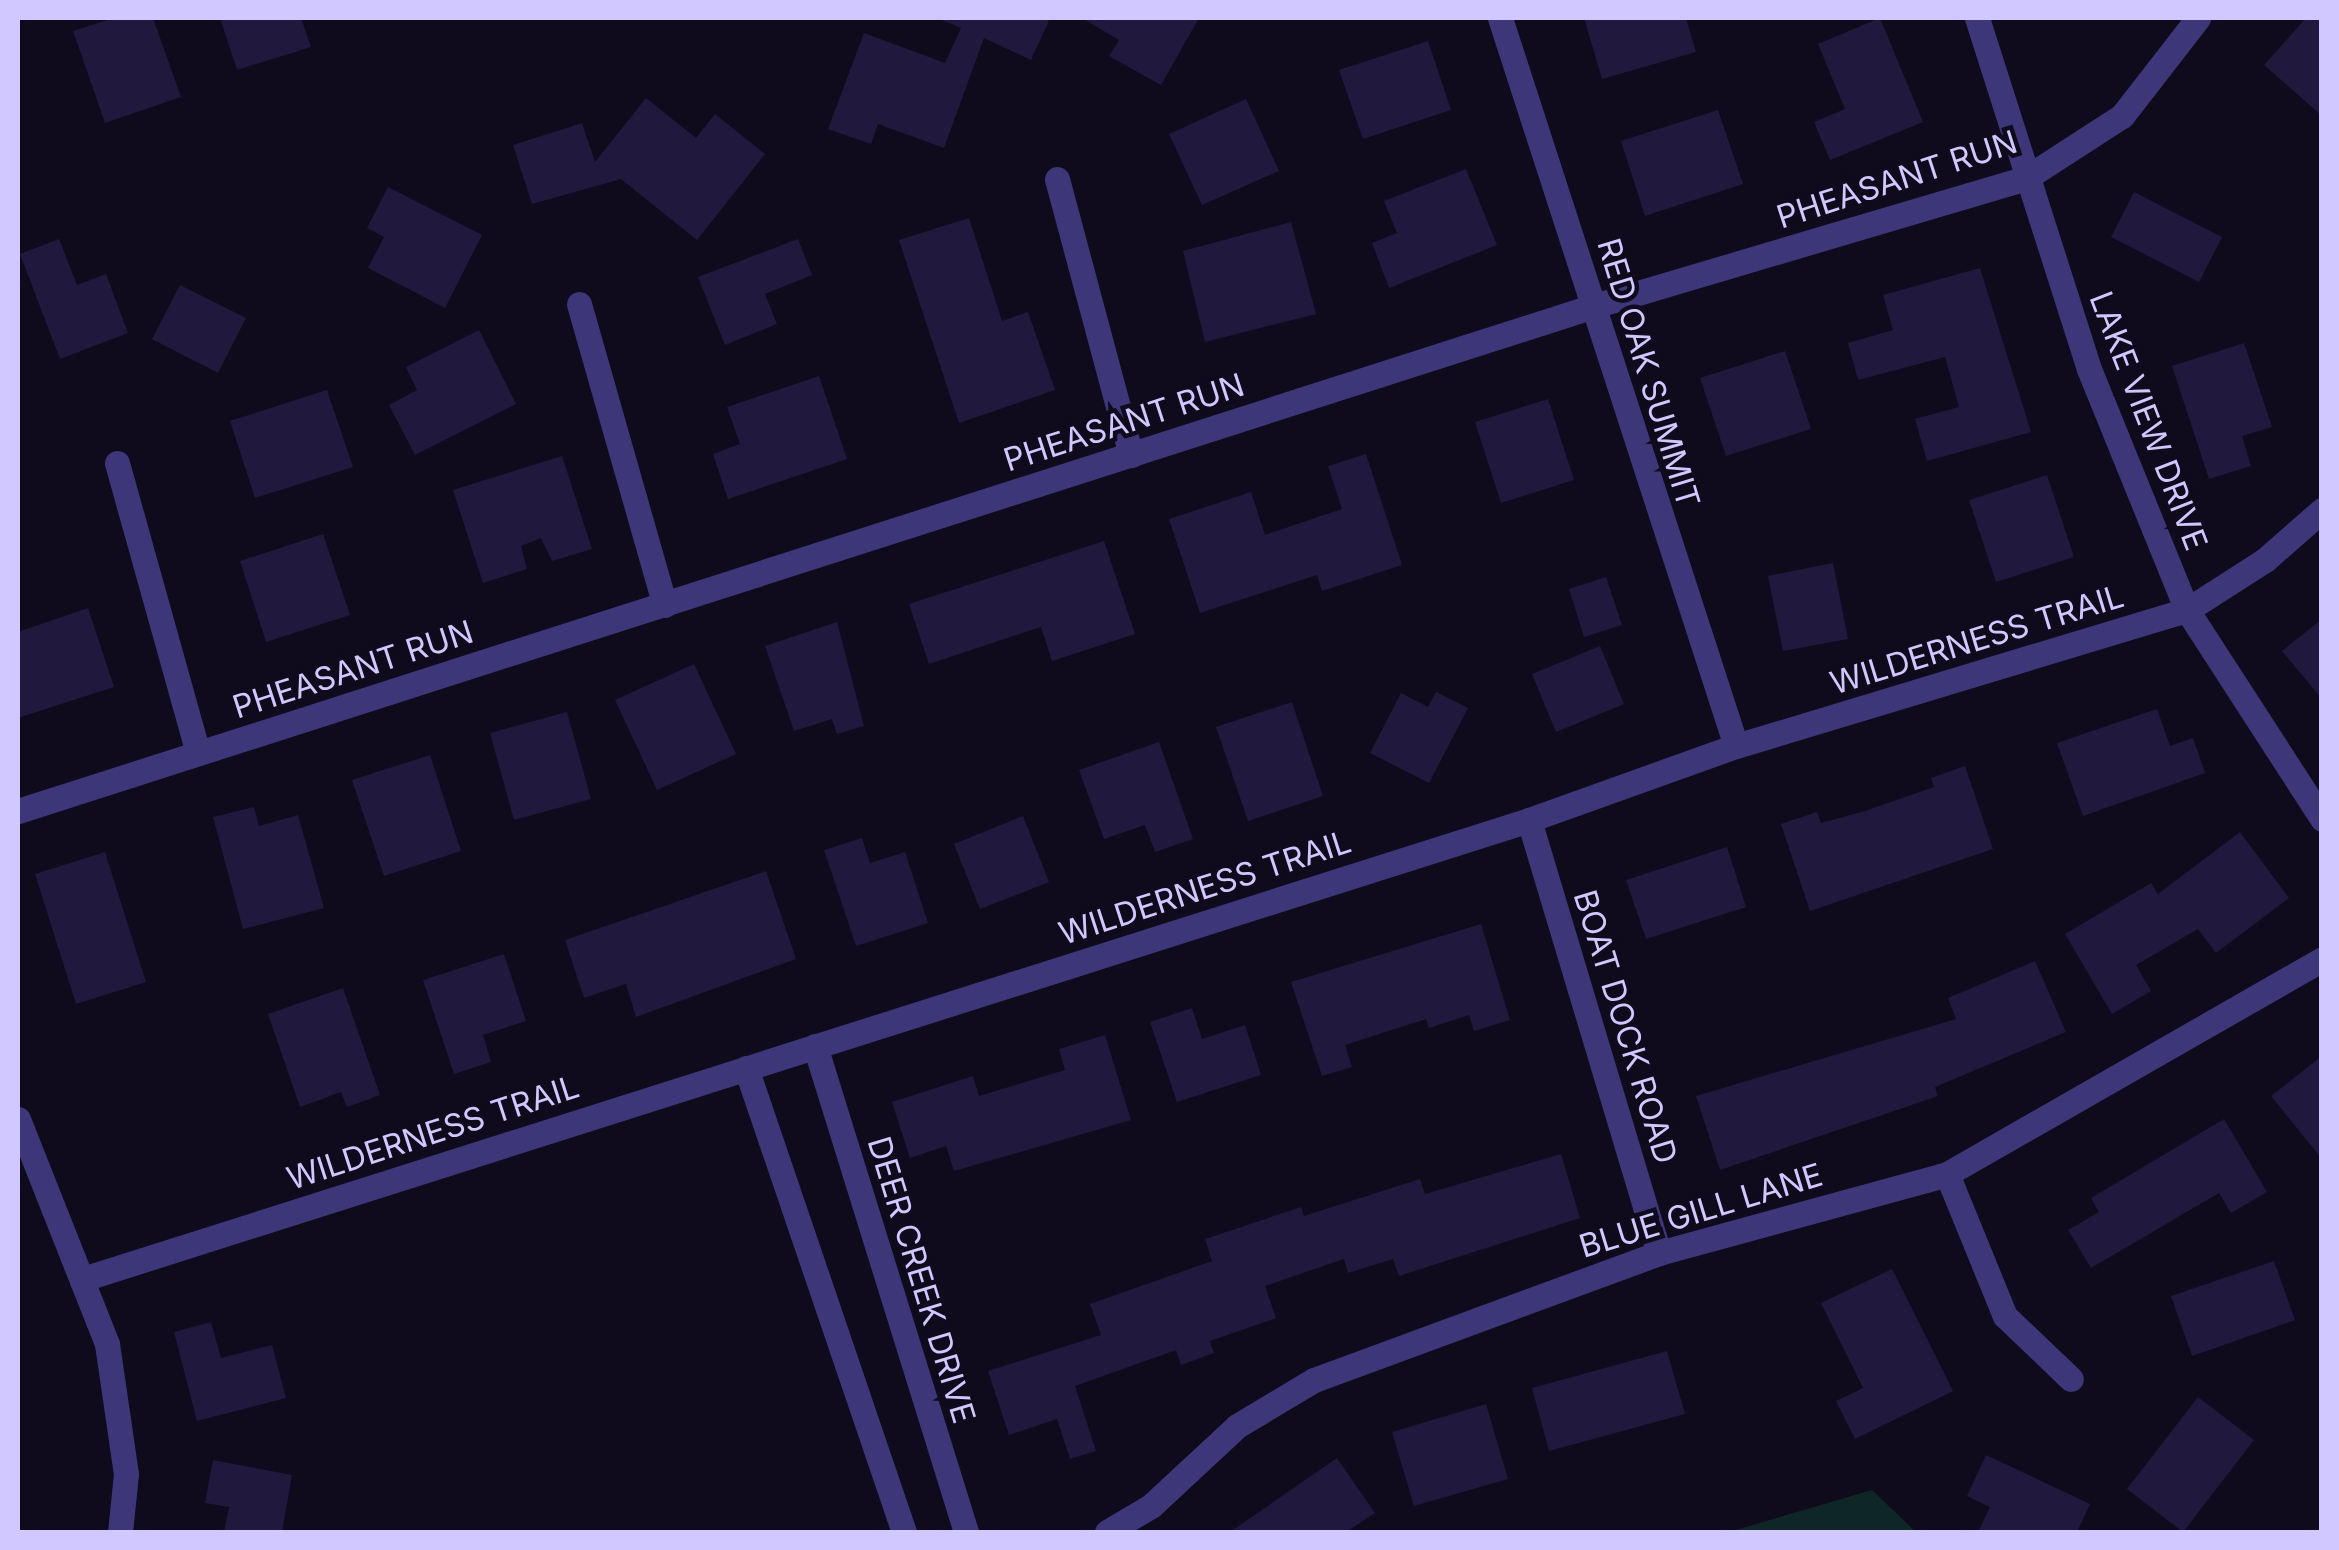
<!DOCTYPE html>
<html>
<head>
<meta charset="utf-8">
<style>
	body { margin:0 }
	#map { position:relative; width:2339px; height:1550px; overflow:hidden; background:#0f0b1c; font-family:Inter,sans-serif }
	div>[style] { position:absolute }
	.green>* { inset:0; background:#0f2626 }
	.building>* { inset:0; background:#21183d }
	.minor>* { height:25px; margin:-12.5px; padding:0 12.5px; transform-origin:12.5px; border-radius:12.5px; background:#3d377a }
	span { translate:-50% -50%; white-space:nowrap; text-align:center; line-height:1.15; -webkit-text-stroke:9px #0f0b1c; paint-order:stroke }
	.street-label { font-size:32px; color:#d0c8fe }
	.frame { position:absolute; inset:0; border:20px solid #d0c8fe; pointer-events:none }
</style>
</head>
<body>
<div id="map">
	<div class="green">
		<div style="clip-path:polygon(1872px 1490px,1916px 1532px,1729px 1532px)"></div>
	</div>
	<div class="building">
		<div style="clip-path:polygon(114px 18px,153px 18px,181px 97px,105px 123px,73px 31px)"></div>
		<div style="clip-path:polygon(220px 18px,301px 18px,311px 47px,237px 70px)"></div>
		<div style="clip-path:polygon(937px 18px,1050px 18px,1031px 60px,984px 38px,944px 148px,878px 124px,871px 144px,828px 129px,864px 33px,945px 63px,961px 28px)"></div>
		<div style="clip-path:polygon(1082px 18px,1199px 18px,1161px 85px,1109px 56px,1119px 40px)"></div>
		<div style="clip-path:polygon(1584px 18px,1686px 18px,1696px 52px,1602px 79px)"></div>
		<div style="clip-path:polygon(1880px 18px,1923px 122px,1830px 160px,1814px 122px,1845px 109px,1818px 44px)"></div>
		<div style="clip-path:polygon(2306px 18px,2322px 18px,2322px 116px,2264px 65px)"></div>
		<div style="clip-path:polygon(1428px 41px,1451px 110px,1363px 139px,1339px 70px)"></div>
		<div style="clip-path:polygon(646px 98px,696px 138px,715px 114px,765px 154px,697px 240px,621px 179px,532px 204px,513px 145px,582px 123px,595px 162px)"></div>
		<div style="clip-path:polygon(1246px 99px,1279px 171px,1202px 205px,1169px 134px)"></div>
		<div style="clip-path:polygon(1718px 110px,1743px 184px,1645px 216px,1621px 141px)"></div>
		<div style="clip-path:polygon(1466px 169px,1497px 245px,1389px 288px,1372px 243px,1397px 233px,1384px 201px)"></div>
		<div style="clip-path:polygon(388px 187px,482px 235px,445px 308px,368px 268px,384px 237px,367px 228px)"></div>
		<div style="clip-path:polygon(2134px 192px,2222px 237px,2199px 282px,2111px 237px)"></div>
		<div style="clip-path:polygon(969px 218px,1002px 321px,1028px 312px,1055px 390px,959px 423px,899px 240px)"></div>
		<div style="clip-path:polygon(1291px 222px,1316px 314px,1205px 342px,1183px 251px)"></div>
		<div style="clip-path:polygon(59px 239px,77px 285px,106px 274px,128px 333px,60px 359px,20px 254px)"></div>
		<div style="clip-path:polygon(798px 239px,812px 275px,765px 294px,777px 324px,725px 345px,698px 277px)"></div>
		<div style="clip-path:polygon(1980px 268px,2031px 432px,1927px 461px,1915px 419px,1959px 407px,1945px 357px,1858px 380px,1848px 343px,1893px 330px,1883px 295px)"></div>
		<div style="clip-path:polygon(180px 285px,246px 318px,218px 373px,152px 339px)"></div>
		<div style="clip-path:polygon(479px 330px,516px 404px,415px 455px,389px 405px,417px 390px,406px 367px)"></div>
		<div style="clip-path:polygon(2244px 343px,2272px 427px,2242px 436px,2251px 466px,2209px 479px,2172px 366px)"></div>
		<div style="clip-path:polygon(1785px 351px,1811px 429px,1726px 456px,1700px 378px)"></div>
		<div style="clip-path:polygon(819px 376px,847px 459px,728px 499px,713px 454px,740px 444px,727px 407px)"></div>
		<div style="clip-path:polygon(327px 390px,353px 467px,255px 498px,230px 421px)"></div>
		<div style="clip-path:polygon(1548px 399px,1574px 480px,1501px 503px,1475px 422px)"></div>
		<div style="clip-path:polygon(1366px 454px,1402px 565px,1322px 591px,1317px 575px,1200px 613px,1169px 519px,1251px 492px,1265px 535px,1342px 509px,1328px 466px)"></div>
		<div style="clip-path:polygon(562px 456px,592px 549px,552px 561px,541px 538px,521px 546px,527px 569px,483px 583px,453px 490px)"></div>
		<div style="clip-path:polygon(2047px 475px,2074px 557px,1996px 582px,1969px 500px)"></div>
		<div style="clip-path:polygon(323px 534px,350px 615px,266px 642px,240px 561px)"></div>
		<div style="clip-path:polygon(1104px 541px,1135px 634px,1052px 661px,1041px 627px,929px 664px,909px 604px)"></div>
		<div style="clip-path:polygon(1833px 563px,1848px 639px,1783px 651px,1768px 576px)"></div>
		<div style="clip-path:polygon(1606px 577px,1622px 625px,1584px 637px,1569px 589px)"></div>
		<div style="clip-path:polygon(88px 608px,114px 687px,18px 718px,18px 632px)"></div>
		<div style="clip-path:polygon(2322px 619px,2322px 699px,2282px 651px)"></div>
		<div style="clip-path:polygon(837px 622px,864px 726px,837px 734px,832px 719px,794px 731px,765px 646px)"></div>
		<div style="clip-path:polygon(1600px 646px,1624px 704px,1556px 732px,1532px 674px)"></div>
		<div style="clip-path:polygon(694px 664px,736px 754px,657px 790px,615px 700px)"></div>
		<div style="clip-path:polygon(1436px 692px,1468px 708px,1429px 783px,1370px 753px,1401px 693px,1428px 707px)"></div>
		<div style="clip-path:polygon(1292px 702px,1323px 796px,1248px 821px,1216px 727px)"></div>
		<div style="clip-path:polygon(2157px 709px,2170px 746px,2193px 738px,2205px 773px,2083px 816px,2057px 743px)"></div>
		<div style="clip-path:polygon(567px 712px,591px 799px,514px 820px,490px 733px)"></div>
		<div style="clip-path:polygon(1159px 742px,1193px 839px,1155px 852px,1145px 825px,1104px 839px,1079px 770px)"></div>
		<div style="clip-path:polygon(430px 755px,461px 851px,384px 876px,352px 780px)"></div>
		<div style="clip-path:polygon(1965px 766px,1993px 849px,1810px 911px,1781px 824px,1817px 812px,1821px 823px,1865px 811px,1934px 787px,1931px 778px)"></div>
		<div style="clip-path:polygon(254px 807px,259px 826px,298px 815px,324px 908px,243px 929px,213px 817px)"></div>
		<div style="clip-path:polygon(1023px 816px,1049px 882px,980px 909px,954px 844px)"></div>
		<div style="clip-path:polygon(2240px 832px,2289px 898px,2216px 953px,2198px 929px,2136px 965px,2151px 991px,2112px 1014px,2065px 934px,2151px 883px,2158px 894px)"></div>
		<div style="clip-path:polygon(862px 838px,870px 863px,905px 852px,928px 923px,856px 946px,824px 850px)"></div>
		<div style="clip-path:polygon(1727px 847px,1746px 907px,1646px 939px,1626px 880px)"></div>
		<div style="clip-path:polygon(105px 852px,146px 982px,76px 1004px,35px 874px)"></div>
		<div style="clip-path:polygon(766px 871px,796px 959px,636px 1017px,626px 984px,584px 998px,565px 940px)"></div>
		<div style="clip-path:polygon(1481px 924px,1510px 1020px,1474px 1031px,1469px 1015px,1429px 1028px,1426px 1019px,1345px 1045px,1352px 1067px,1322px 1076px,1291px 982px)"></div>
		<div style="clip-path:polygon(504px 954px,526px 1021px,483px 1035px,491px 1062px,454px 1074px,423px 980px)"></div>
		<div style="clip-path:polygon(2035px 961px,2066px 1032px,1935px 1087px,1938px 1096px,1720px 1170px,1696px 1096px,1956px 1019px,1948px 998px)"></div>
		<div style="clip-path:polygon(343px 988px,380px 1095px,347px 1107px,341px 1092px,300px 1107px,268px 1014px)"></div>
		<div style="clip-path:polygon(1192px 1008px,1202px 1039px,1245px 1025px,1261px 1075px,1177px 1102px,1150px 1022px)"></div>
		<div style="clip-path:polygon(1105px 1035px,1131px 1120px,954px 1171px,946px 1146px,910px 1158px,892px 1102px,973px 1076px,979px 1096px,1065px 1070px,1059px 1049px)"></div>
		<div style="clip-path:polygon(2322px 1056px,2322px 1159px,2271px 1096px)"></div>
		<div style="clip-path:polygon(2224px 1119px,2267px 1192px,2231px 1213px,2219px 1193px,2091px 1268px,2068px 1230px,2099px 1212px,2091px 1198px)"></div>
		<div style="clip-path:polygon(1561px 1154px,1580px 1218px,1399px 1276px,1393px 1259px,1348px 1273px,1344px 1259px,1265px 1286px,1276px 1318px,1210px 1341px,1214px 1353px,1181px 1365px,1176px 1350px,1075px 1386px,1096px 1451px,1070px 1459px,1057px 1419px,1009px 1435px,988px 1371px,1101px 1335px,1090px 1304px,1212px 1261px,1205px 1239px,1301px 1207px,1304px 1216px,1420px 1179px,1425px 1194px)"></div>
		<div style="clip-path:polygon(2274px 1261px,2295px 1320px,2192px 1356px,2171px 1296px)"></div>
		<div style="clip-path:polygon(1892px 1269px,1953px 1391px,1855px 1439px,1836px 1401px,1863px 1388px,1821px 1303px)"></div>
		<div style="clip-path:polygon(211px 1322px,221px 1358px,272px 1345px,286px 1398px,197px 1421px,174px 1332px)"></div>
		<div style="clip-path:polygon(1667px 1351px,1685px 1414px,1549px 1451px,1532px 1388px)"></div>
		<div style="clip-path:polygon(2198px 1397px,2254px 1440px,2183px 1532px,2127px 1489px)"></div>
		<div style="clip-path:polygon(1486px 1404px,1508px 1479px,1414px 1506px,1392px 1432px)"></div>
		<div style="clip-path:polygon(1986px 1455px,2090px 1504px,2077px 1532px,1978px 1532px,1990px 1507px,1967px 1496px)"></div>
		<div style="clip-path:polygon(1337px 1458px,1375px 1513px,1346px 1532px,1230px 1532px)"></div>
		<div style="clip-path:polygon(213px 1460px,292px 1475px,282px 1532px,224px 1532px,229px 1507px,205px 1503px)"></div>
	</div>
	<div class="minor">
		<div style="left:1500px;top:18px;width:765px;rotate:72.04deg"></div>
		<div style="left:1977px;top:18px;width:368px;rotate:72.3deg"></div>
		<div style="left:2089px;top:369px;width:260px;rotate:67.9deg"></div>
		<div style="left:2187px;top:610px;width:249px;rotate:57.1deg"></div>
		<div style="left:1057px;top:179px;width:286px;rotate:75deg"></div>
		<div style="left:579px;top:304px;width:313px;rotate:74.1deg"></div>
		<div style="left:117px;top:463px;width:301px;rotate:74.4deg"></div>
		<div style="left:18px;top:811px;width:1655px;rotate:-17.77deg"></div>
		<div style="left:1594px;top:306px;width:451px;rotate:-16.5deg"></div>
		<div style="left:2026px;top:178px;width:114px;rotate:-32.9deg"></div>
		<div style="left:2122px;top:116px;width:124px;rotate:-52.2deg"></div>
		<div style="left:1529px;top:820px;width:452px;rotate:73.3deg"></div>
		<div style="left:815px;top:1046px;width:509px;rotate:72.74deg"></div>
		<div style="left:746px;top:1068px;width:490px;rotate:71.2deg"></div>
		<div style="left:18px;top:1119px;width:242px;rotate:68.4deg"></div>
		<div style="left:107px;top:1344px;width:131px;rotate:81.7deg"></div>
		<div style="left:126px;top:1474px;width:58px;rotate:95.9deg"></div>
		<div style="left:1947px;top:1174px;width:153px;rotate:67.8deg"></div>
		<div style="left:2005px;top:1316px;width:91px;rotate:43.7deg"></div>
		<div style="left:83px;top:1279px;width:1517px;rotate:-17.61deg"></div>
		<div style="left:1529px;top:820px;width:220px;rotate:-19.7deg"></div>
		<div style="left:1736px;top:746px;width:471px;rotate:-16.8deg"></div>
		<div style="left:2187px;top:610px;width:93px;rotate:-32.7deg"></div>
		<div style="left:2265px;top:560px;width:76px;rotate:-41.3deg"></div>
		<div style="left:1107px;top:1532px;width:51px;rotate:-30.6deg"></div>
		<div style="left:1151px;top:1506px;width:117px;rotate:-42.9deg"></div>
		<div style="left:1237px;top:1426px;width:90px;rotate:-30.9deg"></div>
		<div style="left:1314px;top:1380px;width:368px;rotate:-20.2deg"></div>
		<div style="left:1659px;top:1253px;width:299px;rotate:-15.3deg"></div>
		<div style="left:1947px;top:1174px;width:432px;rotate:-29.8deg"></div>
	</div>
	<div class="street-label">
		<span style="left:1897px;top:180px;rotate:-18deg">PHEASANT RUN</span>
		<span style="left:1648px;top:373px;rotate:73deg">RED OAK SUMMIT</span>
		<span style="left:2148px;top:421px;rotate:69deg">LAKE VIEW DRIVE</span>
		<span style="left:1124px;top:423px;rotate:-18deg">PHEASANT RUN</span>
		<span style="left:1977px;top:640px;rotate:-17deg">WILDERNESS TRAIL</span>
		<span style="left:353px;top:670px;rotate:-18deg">PHEASANT RUN</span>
		<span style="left:1205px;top:888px;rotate:-18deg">WILDERNESS TRAIL</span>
		<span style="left:1625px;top:1027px;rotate:73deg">BOAT DOCK ROAD</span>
		<span style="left:433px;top:1133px;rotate:-18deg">WILDERNESS TRAIL</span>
		<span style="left:1701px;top:1211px;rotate:-17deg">BLUE GILL LANE</span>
		<span style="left:921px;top:1280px;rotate:73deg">DEER CREEK DRIVE</span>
	</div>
	<div class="frame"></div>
</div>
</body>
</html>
